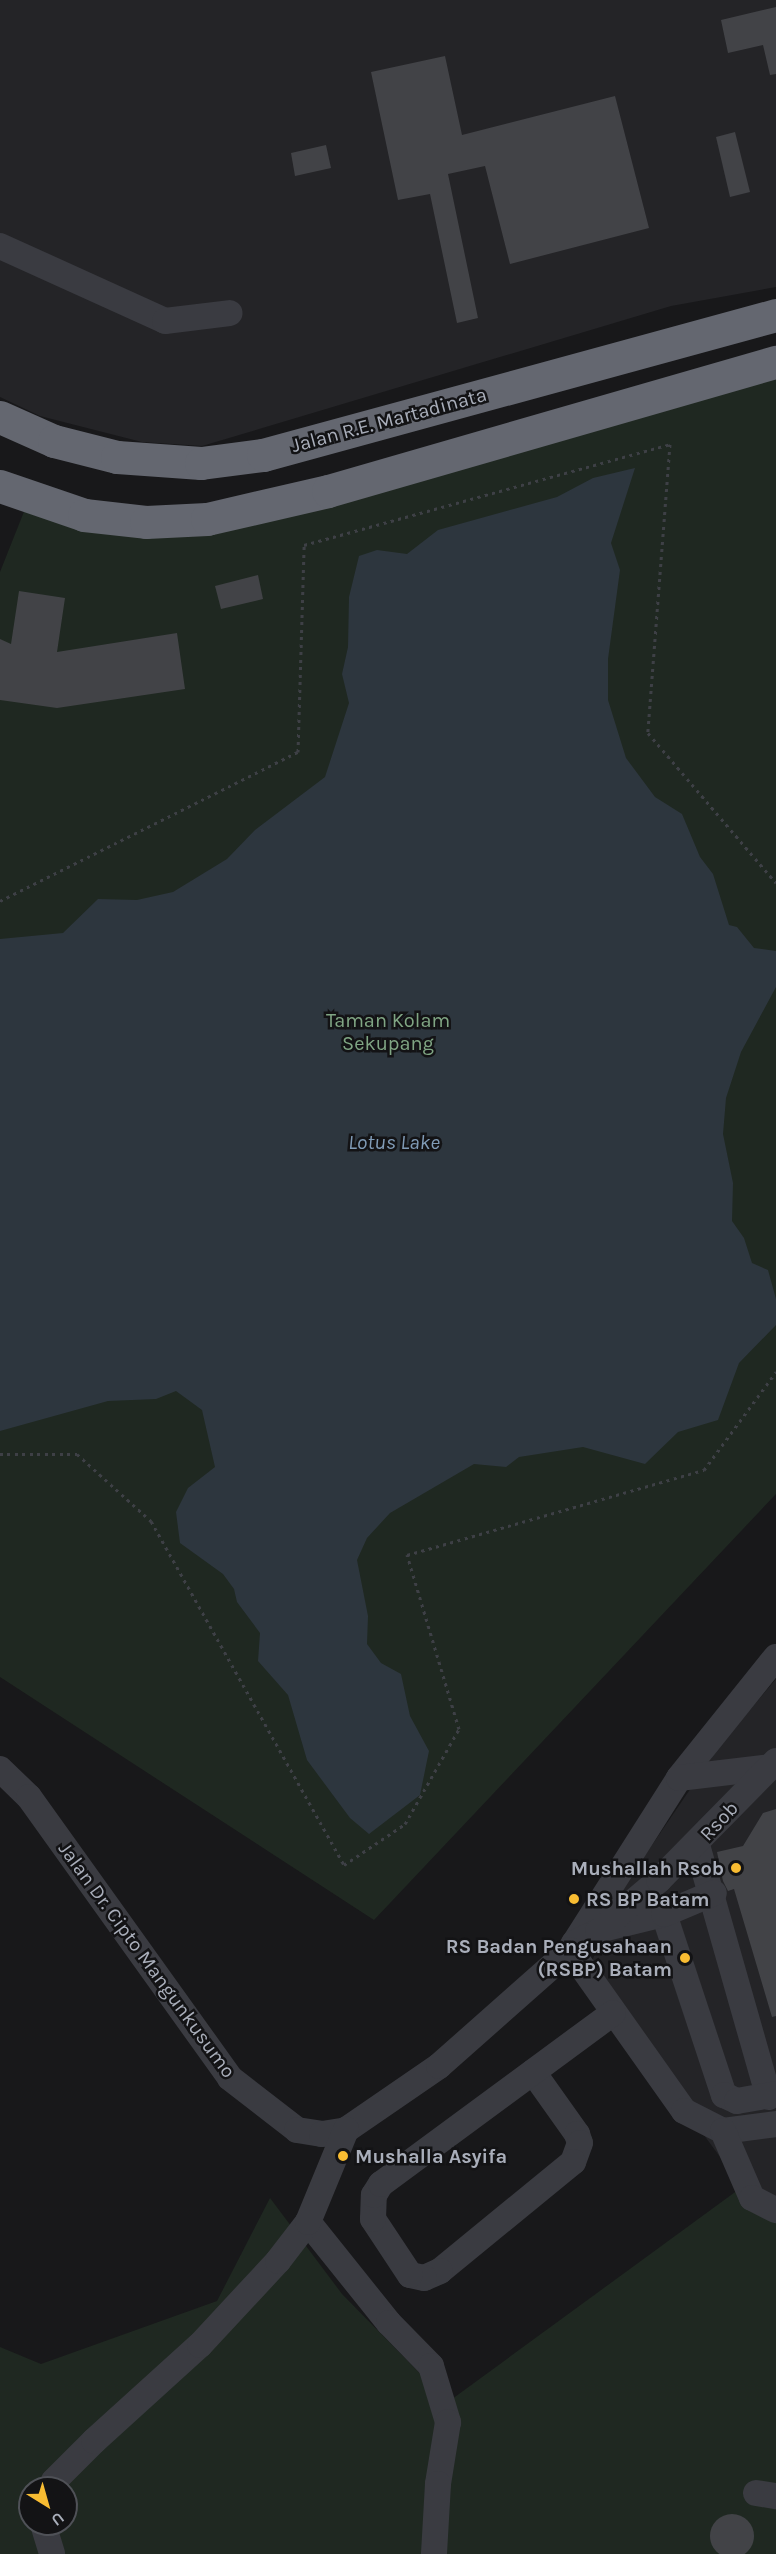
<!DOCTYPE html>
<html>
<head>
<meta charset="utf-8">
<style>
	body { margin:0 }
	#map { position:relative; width:776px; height:2554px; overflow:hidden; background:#18181a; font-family:Karla,sans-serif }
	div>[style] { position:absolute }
	.built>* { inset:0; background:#242427 }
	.green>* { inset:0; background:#1f2821 }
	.water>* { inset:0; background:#2d363e }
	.building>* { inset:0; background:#424347 }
	.round { border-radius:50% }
	.path>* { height:3px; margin-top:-1.5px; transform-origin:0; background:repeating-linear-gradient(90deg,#3e4046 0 3px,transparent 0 7.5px) }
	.minor>* { height:26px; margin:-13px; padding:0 13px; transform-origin:13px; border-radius:13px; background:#3a3b41 }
	.highway>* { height:33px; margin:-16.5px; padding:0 16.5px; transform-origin:16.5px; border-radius:16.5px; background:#646770 }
	.dots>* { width:16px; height:16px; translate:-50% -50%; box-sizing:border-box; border:3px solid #131315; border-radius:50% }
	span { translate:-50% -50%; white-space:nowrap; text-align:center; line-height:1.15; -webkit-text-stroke:5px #131315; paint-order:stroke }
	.street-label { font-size:20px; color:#a9aeba }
	.park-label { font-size:20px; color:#80a684 }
	.poi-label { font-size:20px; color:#a9aeba; font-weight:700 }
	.right { translate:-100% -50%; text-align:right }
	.left { translate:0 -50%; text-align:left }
	.water-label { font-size:21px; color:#809bb6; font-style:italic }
	.north { position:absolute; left:18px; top:2476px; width:60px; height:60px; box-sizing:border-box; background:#131315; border:2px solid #4f5157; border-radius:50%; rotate:143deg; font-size:16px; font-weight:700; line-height:24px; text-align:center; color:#a9aeba }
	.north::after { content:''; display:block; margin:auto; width:21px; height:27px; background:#f8bc32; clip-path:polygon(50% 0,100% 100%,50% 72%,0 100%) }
</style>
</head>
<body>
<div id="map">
	<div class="built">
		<div style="clip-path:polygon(0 0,776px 0,776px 287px,671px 306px,202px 446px,142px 442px,40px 416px,0 397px)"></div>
		<div style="clip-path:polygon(776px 1679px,776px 2208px,742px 2187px,586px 1974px,601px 1941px,594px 1930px,721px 1744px)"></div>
	</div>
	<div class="green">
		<div style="clip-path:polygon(776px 362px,776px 1494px,374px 1920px,0 1677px,0 572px,29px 499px,146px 522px)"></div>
		<div style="clip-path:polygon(evenodd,742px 2187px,776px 2208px,776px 2554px,0 2554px,0 2347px,41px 2364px,217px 2301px,270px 2198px,342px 2294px,448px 2402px,742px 2187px,30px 2488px,66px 2488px,66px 2524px,30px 2524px,30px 2488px)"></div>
	</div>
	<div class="water">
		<div style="clip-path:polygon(635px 468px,611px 543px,620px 570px,608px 659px,608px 700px,626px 758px,655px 797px,682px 814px,700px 857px,713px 874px,729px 925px,737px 927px,754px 948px,776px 951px,776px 987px,741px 1052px,726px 1098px,723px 1134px,733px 1183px,732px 1221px,744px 1238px,752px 1263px,768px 1270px,776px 1299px,776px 1325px,739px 1363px,718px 1420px,678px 1432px,645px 1464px,583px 1447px,519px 1457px,506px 1467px,474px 1464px,390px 1513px,367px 1538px,357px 1560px,368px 1616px,367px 1644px,381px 1663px,401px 1674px,410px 1716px,429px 1751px,420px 1795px,369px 1834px,350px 1818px,307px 1760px,288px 1695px,258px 1661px,260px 1633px,237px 1602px,234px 1589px,223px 1574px,180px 1543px,176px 1512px,188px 1488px,215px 1467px,202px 1410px,176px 1391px,156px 1399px,108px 1401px,0 1431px,0 939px,63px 933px,98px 899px,137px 900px,173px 892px,227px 859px,255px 830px,325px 777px,349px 703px,342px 674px,348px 647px,349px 597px,359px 556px,377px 550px,407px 554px,438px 530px,557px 497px,593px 478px)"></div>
	</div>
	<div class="building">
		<div style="clip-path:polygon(776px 7px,776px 74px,770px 75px,763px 45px,728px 53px,721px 20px)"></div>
		<div style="clip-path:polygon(445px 56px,462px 135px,615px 96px,649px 228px,510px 264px,485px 166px,448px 174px,478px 318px,457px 323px,430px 194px,398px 200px,371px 72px)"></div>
		<div style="clip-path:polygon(735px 132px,750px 192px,730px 197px,716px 137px)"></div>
		<div style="clip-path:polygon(326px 145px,331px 168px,295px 176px,291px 153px)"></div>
		<div style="clip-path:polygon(258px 575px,263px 599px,221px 609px,215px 586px)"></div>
		<div style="clip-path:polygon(19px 591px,65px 598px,57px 652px,177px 633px,185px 689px,57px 708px,0 700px,0 639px,11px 644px)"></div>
		<div style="clip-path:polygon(776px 1809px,776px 2016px,772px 2017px,734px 1889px,728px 1891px,723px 1881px,717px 1852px,743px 1846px,763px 1813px)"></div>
		<div class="round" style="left:710px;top:2514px;width:44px;height:44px"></div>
	</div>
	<div class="path">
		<div style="left:0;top:901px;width:333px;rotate:-26.6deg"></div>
		<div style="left:298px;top:752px;width:207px;rotate:-88.3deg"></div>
		<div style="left:304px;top:545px;width:380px;rotate:-15.4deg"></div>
		<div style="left:670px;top:444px;width:290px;rotate:94.4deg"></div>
		<div style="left:648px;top:733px;width:197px;rotate:49.5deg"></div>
		<div style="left:0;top:1454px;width:77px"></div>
		<div style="left:77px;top:1454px;width:100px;rotate:42.2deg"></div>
		<div style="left:151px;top:1521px;width:394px;rotate:60.7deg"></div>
		<div style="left:344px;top:1865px;width:73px;rotate:-33.9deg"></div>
		<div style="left:405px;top:1824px;width:109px;rotate:-60.4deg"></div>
		<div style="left:459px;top:1729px;width:182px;rotate:-106.6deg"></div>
		<div style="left:407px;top:1555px;width:309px;rotate:-16deg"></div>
		<div style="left:704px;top:1470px;width:122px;rotate:-53.7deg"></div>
	</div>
	<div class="minor">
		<div style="left:0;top:246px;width:181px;rotate:24.4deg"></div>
		<div style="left:165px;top:321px;width:65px;rotate:-7deg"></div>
		<div style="left:0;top:1769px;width:40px;rotate:44deg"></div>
		<div style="left:29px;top:1797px;width:345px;rotate:54.4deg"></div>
		<div style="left:230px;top:2078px;width:85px;rotate:37.8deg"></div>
		<div style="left:297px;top:2130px;width:25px;rotate:9deg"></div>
		<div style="left:322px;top:2134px;width:24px;rotate:-9deg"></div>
		<div style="left:346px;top:2130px;width:113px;rotate:-34.5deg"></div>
		<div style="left:439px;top:2066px;width:175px;rotate:-41.5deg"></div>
		<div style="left:570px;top:1950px;width:204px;rotate:-57.6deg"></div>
		<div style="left:679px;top:1778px;width:155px;rotate:-51.3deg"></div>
		<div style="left:679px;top:1778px;width:93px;rotate:-6.8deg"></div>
		<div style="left:697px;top:1845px;width:262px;rotate:74.1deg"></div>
		<div style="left:664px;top:1914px;width:191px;rotate:71.7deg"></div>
		<div style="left:724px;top:2095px;width:14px;rotate:25deg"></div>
		<div style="left:737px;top:2101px;width:40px;rotate:-10deg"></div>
		<div style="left:606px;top:1928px;width:60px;rotate:-13.6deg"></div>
		<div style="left:664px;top:1914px;width:54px;rotate:-22.8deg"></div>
		<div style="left:574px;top:1943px;width:26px;rotate:-25deg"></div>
		<div style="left:598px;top:1932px;width:80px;rotate:-40.4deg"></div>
		<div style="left:659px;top:1880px;width:167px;rotate:-45.5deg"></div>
		<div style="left:570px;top:1950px;width:197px;rotate:54.7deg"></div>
		<div style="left:684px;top:2111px;width:44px;rotate:27.1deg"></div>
		<div style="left:723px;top:2131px;width:53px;rotate:-7.5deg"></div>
		<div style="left:533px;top:2072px;width:76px;rotate:54.6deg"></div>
		<div style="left:577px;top:2134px;width:9px;rotate:72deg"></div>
		<div style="left:580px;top:2143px;width:20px;rotate:110deg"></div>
		<div style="left:573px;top:2162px;width:172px;rotate:140.7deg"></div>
		<div style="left:440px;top:2271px;width:17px;rotate:156deg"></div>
		<div style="left:424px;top:2278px;width:14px;rotate:-168deg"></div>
		<div style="left:410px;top:2275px;width:67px;rotate:-123.5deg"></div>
		<div style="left:373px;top:2219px;width:24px;rotate:-88deg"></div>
		<div style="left:374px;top:2195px;width:13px;rotate:-58deg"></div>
		<div style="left:381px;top:2184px;width:288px;rotate:-36.4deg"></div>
		<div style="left:723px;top:2131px;width:73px;rotate:66.6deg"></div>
		<div style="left:752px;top:2198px;width:27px;rotate:27deg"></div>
		<div style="left:308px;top:2222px;width:129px;rotate:51.3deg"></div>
		<div style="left:389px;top:2323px;width:60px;rotate:45.7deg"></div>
		<div style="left:431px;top:2366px;width:59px;rotate:73.1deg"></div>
		<div style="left:448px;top:2422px;width:63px;rotate:99.2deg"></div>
		<div style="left:438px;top:2484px;width:70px;rotate:93.3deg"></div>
		<div style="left:52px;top:2488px;width:7px;rotate:-74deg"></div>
		<div style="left:54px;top:2481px;width:57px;rotate:-45deg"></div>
		<div style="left:94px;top:2441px;width:143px;rotate:-42.2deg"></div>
		<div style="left:200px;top:2345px;width:115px;rotate:-47.1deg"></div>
		<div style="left:278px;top:2261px;width:49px;rotate:-52.4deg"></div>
		<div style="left:308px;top:2222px;width:100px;rotate:-67.6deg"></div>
		<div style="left:756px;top:2493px;width:20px;rotate:9deg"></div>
		<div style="left:43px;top:2524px;width:31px;rotate:73deg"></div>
	</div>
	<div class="highway">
		<div style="left:0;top:417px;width:59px;rotate:24deg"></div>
		<div style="left:54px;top:441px;width:65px;rotate:14.3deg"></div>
		<div style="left:117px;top:457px;width:84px;rotate:4.1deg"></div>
		<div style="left:201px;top:463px;width:63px;rotate:-7.4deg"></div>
		<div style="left:263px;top:455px;width:532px;rotate:-15.26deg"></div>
		<div style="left:0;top:486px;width:89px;rotate:19deg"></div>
		<div style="left:84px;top:515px;width:62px;rotate:6.4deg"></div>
		<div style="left:146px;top:522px;width:61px;rotate:-2.8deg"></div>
		<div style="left:207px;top:519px;width:124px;rotate:-13deg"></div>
		<div style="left:328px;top:491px;width:466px;rotate:-16.1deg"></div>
	</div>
	<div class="dots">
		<div style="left:736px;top:1868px;background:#f8bc32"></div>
		<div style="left:574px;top:1899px;background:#f8bc32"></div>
		<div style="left:685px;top:1958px;background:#f8bc32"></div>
		<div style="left:343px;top:2156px;background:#f8bc32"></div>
	</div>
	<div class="street-label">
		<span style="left:389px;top:420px;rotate:-15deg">Jalan R.E. Martadinata</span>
		<span style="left:719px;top:1821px;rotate:-47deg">Rsob</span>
		<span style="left:147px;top:1960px;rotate:54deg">Jalan Dr. Cipto Mangunkusumo</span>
	</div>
	<div class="park-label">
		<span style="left:388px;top:1032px">Taman Kolam<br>Sekupang</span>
	</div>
	<div class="poi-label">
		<span class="right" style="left:724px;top:1868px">Mushallah Rsob</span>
		<span class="left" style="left:586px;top:1899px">RS BP Batam</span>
		<span class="right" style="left:672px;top:1958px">RS Badan Pengusahaan<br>(RSBP) Batam</span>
		<span class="left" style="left:355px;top:2156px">Mushalla Asyifa</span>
	</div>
	<div class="water-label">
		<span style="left:394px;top:1142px">Lotus Lake</span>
	</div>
	<div class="north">U</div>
</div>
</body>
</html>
